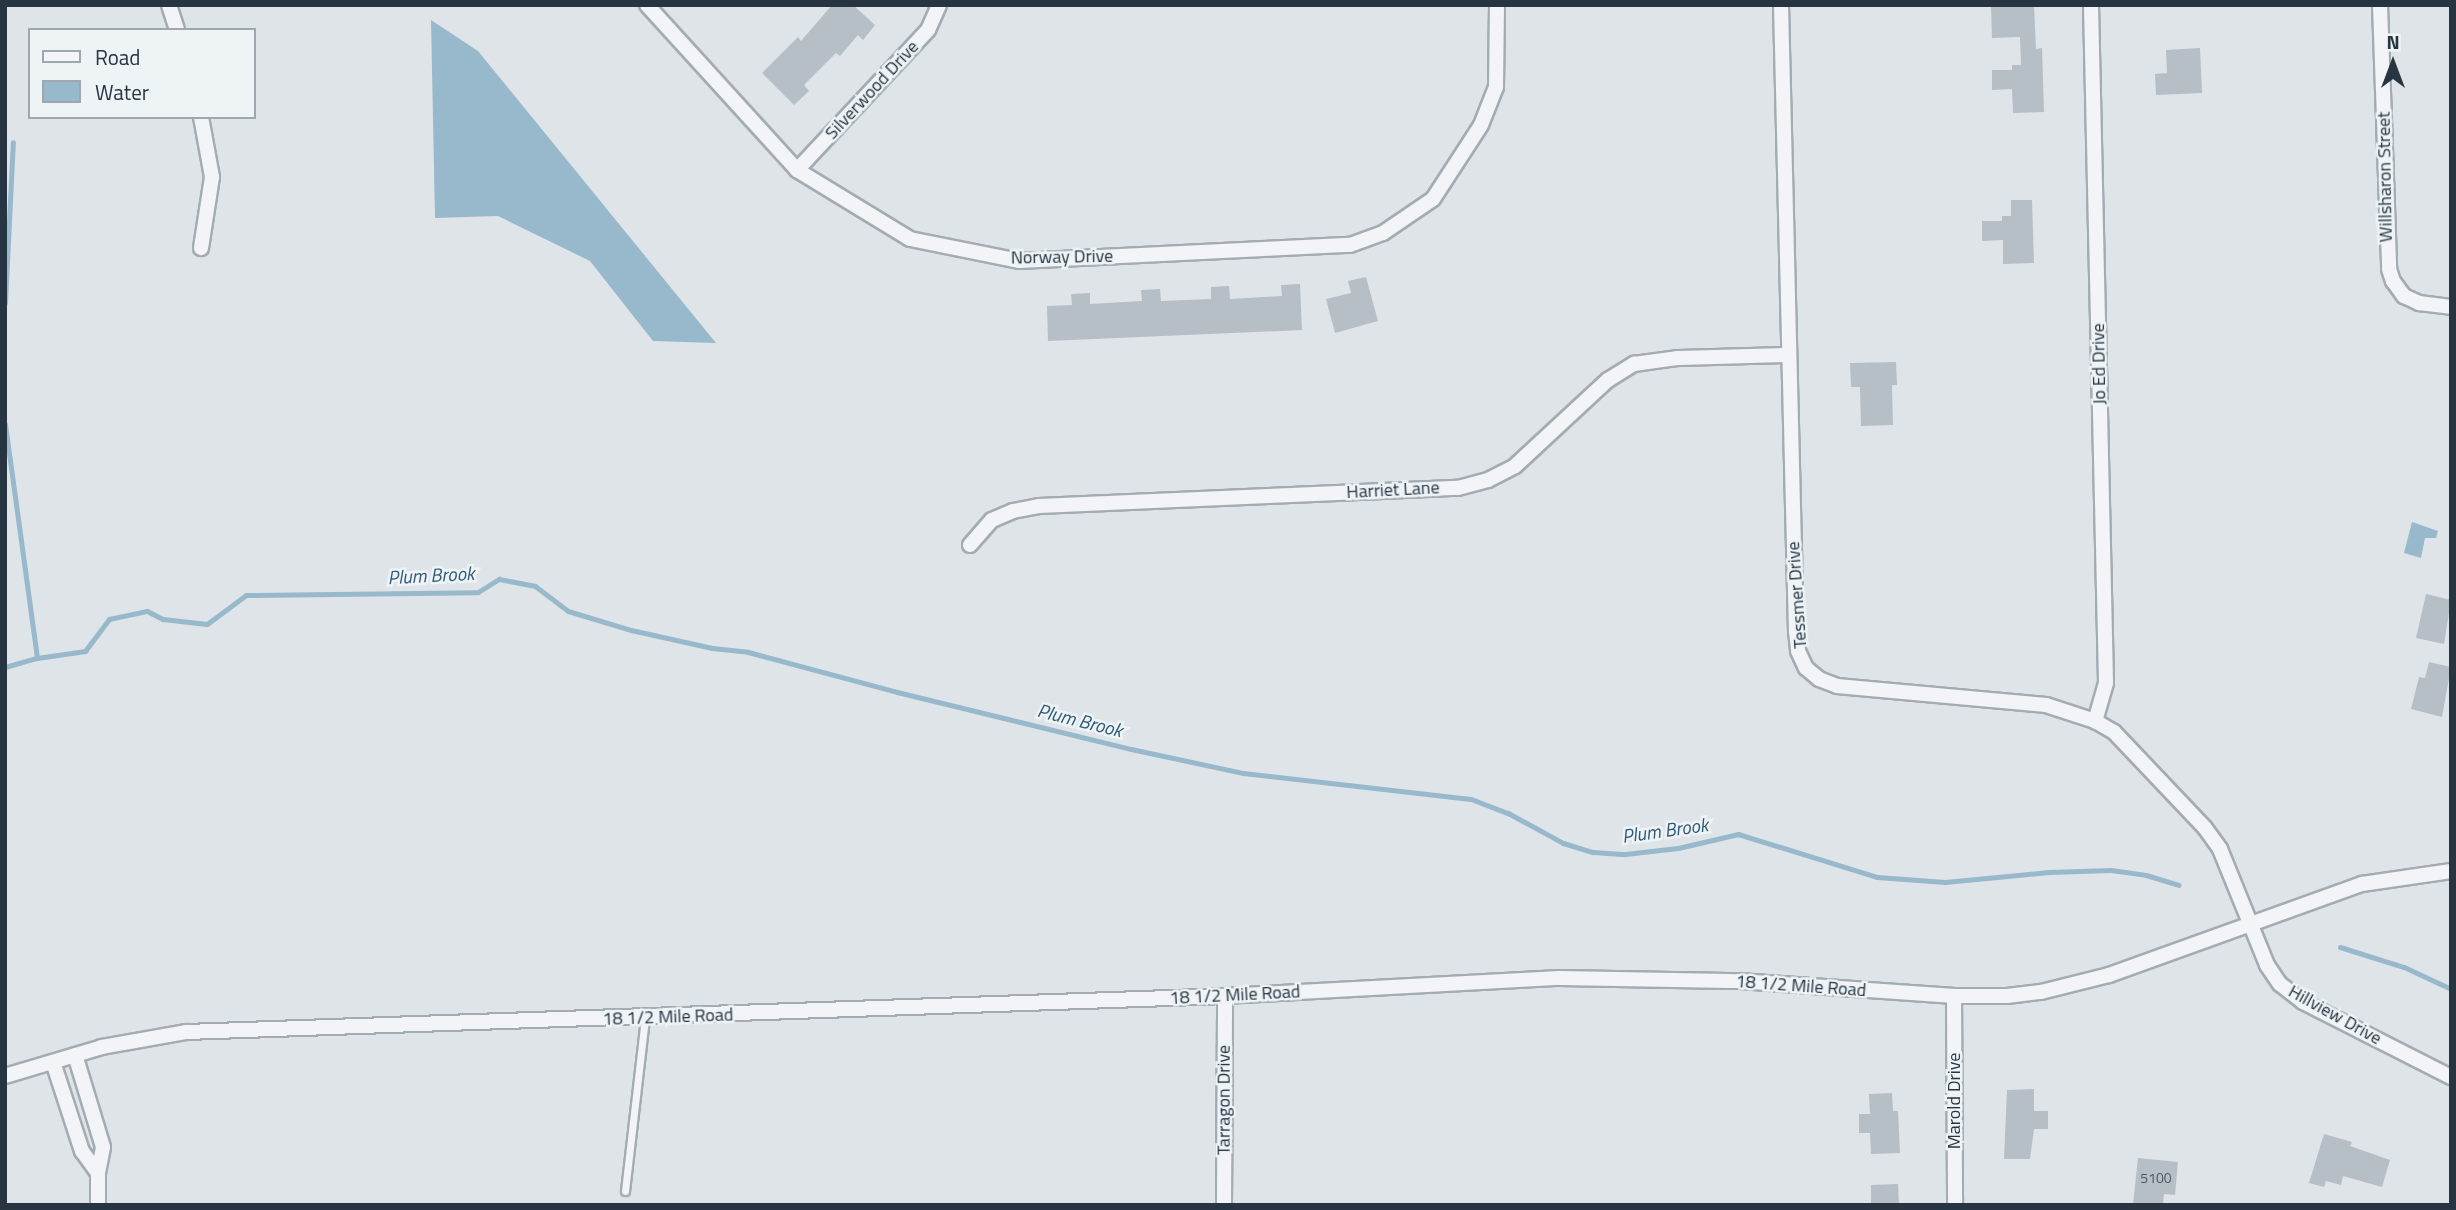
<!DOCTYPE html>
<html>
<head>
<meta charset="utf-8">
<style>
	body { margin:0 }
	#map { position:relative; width:2456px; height:1210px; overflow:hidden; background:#dfe4e9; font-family:"Titillium Web",sans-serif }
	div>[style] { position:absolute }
	.water>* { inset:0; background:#98b8cb }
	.stream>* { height:5px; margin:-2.5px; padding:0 2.5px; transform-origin:2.5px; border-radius:2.5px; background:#98b8cb }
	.building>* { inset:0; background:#b6bec6 }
	.roads { filter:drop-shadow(2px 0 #a4acb3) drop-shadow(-2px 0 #a4acb3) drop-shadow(0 2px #a4acb3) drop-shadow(0 -2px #a4acb3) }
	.service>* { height:7px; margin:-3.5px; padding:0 3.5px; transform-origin:3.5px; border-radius:3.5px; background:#f2f4f7 }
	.minor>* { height:14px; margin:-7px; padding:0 7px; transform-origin:7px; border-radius:7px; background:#f2f4f7 }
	span { translate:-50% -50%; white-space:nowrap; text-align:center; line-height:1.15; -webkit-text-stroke:5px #eef3f6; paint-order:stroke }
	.number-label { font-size:14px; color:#4b5662 }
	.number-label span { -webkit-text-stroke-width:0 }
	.street-label { font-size:18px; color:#273441 }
	.water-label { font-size:19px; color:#2f5a77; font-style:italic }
	.frame { position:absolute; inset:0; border:7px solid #273441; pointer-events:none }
	.legend { position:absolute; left:28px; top:28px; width:228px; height:91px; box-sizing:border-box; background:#eef3f6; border:2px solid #9ea7ae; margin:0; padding:9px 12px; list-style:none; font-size:21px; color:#273441 }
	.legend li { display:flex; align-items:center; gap:14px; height:35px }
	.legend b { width:35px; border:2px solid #9ea7ae }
	.north { position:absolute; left:2358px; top:28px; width:70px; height:70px; -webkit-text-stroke:5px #eef3f6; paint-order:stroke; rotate:0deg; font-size:19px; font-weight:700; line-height:28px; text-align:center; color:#273441 }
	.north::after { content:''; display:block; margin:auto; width:24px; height:32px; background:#273441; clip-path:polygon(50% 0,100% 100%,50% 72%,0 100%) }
</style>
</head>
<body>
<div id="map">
	<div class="water">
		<div style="clip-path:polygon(431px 20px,478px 51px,716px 343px,653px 341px,590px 261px,498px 216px,435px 218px)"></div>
		<div style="clip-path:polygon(2412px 522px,2438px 531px,2436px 538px,2425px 538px,2421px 558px,2404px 553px)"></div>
	</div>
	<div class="stream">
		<div style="left:5px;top:303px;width:161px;rotate:-87.2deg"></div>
		<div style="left:5px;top:424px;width:236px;rotate:82.2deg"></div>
		<div style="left:5px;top:667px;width:33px;rotate:-16deg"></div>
		<div style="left:37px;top:658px;width:49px;rotate:-8.3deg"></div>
		<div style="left:85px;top:651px;width:40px;rotate:-53deg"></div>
		<div style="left:109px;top:619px;width:39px;rotate:-12deg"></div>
		<div style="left:147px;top:611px;width:18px;rotate:27deg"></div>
		<div style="left:163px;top:619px;width:44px;rotate:6.5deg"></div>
		<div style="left:207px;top:624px;width:49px;rotate:-36.6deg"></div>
		<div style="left:246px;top:595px;width:232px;rotate:-0.7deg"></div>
		<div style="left:478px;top:592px;width:25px;rotate:-32deg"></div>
		<div style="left:499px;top:579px;width:37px;rotate:11deg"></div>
		<div style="left:535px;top:586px;width:41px;rotate:37.1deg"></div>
		<div style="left:568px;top:611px;width:66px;rotate:16.8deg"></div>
		<div style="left:631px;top:630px;width:83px;rotate:12.5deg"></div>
		<div style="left:712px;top:648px;width:36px;rotate:6deg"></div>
		<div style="left:748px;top:652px;width:154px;rotate:15deg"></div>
		<div style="left:897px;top:692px;width:241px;rotate:13.7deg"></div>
		<div style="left:1131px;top:749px;width:115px;rotate:12.1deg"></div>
		<div style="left:1243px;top:773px;width:229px;rotate:6.5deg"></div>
		<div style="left:1471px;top:799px;width:40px;rotate:21deg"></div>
		<div style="left:1508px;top:813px;width:63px;rotate:28.6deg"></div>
		<div style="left:1563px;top:843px;width:31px;rotate:17deg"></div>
		<div style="left:1593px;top:852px;width:32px;rotate:4deg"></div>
		<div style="left:1625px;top:854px;width:53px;rotate:-6.5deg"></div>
		<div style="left:1678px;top:848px;width:62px;rotate:-13.1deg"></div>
		<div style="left:1738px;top:834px;width:145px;rotate:17.2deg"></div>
		<div style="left:1877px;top:877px;width:68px;rotate:4.2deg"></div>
		<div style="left:1945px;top:882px;width:104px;rotate:-5.5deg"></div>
		<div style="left:2049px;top:872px;width:62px;rotate:-1.8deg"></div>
		<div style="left:2111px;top:870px;width:35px;rotate:8deg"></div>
		<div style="left:2146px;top:875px;width:34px;rotate:17deg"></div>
		<div style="left:2340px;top:947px;width:67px;rotate:17.4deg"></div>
		<div style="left:2404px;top:967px;width:52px;rotate:25.1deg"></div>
	</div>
	<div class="building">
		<div style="clip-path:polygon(832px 5px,853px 5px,875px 25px,863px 40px,858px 35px,840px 56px,836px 53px,804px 85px,809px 91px,794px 105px,762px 73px,798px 37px,801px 41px)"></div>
		<div style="clip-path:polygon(1991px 5px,2034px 5px,2036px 49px,2042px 48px,2044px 112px,2013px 113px,2012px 89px,1992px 90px,1992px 70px,2012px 70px,2012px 65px,2021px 65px,2020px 37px,1992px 38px)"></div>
		<div style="clip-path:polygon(2200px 48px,2202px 93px,2156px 95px,2155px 74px,2167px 73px,2166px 50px)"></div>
		<div style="clip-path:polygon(2011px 200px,2032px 200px,2034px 263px,2003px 264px,2003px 240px,1982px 241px,1982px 221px,2002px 221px,2002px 216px,2011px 216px)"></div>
		<div style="clip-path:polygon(1366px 277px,1378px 321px,1335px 333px,1326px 299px,1351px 293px,1348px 281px)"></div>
		<div style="clip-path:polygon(1300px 284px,1302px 330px,1048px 341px,1047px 306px,1072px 305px,1071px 294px,1090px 293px,1090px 304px,1142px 301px,1141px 290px,1160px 289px,1161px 301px,1211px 299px,1211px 287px,1229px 286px,1230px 299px,1282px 296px,1281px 285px)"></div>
		<div style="clip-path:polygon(1896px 362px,1897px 385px,1892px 385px,1893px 425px,1861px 426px,1860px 387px,1851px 387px,1850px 363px)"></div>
		<div style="clip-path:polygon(2426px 594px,2451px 600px,2444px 644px,2416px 638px)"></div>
		<div style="clip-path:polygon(2429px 662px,2451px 667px,2442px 717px,2411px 709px,2419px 677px,2425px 678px)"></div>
		<div style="clip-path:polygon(2034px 1089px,2034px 1111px,2048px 1111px,2048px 1129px,2034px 1129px,2030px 1159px,2004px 1159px,2007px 1090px)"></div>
		<div style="clip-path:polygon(1892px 1093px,1893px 1111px,1898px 1111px,1900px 1153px,1871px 1154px,1870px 1133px,1859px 1133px,1859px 1114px,1870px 1114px,1869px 1094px)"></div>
		<div style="clip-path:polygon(2324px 1134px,2352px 1142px,2350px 1146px,2390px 1160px,2382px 1187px,2343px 1176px,2341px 1185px,2326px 1181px,2324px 1187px,2309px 1183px)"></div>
		<div style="clip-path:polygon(2138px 1158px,2178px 1162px,2175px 1195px,2164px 1194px,2163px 1205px,2133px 1205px)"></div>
		<div style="clip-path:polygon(1898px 1184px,1899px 1205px,1871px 1205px,1871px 1185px)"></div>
	</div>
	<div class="roads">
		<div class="service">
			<div style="left:625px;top:1191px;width:174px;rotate:-83.4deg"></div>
		</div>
		<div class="minor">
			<div style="left:169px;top:5px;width:26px;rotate:72deg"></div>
			<div style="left:647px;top:5px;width:223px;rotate:47.7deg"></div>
			<div style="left:797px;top:170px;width:132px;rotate:31.4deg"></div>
			<div style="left:910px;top:239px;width:111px;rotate:11.4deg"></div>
			<div style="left:1019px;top:261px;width:331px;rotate:-2.8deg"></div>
			<div style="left:1350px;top:245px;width:35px;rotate:-20deg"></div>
			<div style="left:1383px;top:233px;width:60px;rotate:-34.2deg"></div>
			<div style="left:1433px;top:199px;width:88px;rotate:-57deg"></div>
			<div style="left:1481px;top:125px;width:41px;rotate:-68.5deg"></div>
			<div style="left:1496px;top:87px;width:82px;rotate:-89.3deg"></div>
			<div style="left:1781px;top:5px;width:626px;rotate:88.63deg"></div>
			<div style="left:1796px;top:631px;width:20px;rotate:84deg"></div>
			<div style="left:1798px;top:651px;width:19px;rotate:65deg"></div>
			<div style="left:1806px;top:668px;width:17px;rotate:40deg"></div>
			<div style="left:1819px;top:679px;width:19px;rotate:21deg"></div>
			<div style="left:1837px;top:686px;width:210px;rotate:5.2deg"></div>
			<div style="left:2046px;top:705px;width:52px;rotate:18.1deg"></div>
			<div style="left:2095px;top:721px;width:22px;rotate:30deg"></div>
			<div style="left:2114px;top:732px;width:132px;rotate:46.5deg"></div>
			<div style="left:2205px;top:828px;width:26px;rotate:54deg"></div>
			<div style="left:2220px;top:849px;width:125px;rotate:67.9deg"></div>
			<div style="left:2267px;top:965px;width:23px;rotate:56deg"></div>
			<div style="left:2280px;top:984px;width:29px;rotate:38deg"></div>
			<div style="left:2303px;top:1002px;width:166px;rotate:26.9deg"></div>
			<div style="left:2091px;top:5px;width:678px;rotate:88.73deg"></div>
			<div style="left:2106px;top:683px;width:40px;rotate:106deg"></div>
			<div style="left:2380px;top:5px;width:264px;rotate:88deg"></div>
			<div style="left:2389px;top:269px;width:13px;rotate:72deg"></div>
			<div style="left:2393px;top:281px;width:19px;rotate:54deg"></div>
			<div style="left:2404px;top:296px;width:17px;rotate:25deg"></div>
			<div style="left:2419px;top:303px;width:32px;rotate:7deg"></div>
			<div style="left:201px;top:117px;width:61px;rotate:79.6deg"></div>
			<div style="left:212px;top:177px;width:72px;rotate:98.8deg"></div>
			<div style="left:797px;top:170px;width:192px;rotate:-46.9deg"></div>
			<div style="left:928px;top:30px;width:27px;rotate:-66deg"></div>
			<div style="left:970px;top:545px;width:33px;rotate:-49deg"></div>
			<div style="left:992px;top:520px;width:23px;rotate:-23deg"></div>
			<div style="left:1013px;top:511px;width:26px;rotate:-11deg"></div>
			<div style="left:1039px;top:506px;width:419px;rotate:-2.5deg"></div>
			<div style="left:1458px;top:488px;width:31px;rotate:-15deg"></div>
			<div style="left:1488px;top:480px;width:30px;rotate:-27deg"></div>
			<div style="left:1515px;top:466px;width:127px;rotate:-42.8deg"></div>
			<div style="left:1608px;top:380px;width:31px;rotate:-32deg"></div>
			<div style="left:1634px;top:364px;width:43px;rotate:-7.9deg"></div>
			<div style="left:1677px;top:358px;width:110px;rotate:-1.6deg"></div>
			<div style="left:1954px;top:996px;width:209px;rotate:89.7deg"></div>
			<div style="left:53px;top:1062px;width:94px;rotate:72deg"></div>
			<div style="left:82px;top:1151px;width:27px;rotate:54deg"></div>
			<div style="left:98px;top:1173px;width:26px;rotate:-79deg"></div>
			<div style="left:103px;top:1147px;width:96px;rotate:-106.9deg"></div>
			<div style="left:5px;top:1076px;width:101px;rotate:-16.6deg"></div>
			<div style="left:102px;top:1047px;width:85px;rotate:-10.1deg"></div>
			<div style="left:186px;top:1032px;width:1040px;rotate:-1.98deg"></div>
			<div style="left:1225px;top:996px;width:335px;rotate:-3.1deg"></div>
			<div style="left:1560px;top:978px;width:179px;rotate:1deg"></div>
			<div style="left:1739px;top:981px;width:216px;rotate:4deg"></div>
			<div style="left:1954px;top:996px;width:53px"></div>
			<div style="left:2007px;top:996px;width:34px;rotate:-7deg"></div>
			<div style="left:2041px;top:992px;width:70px;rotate:-14deg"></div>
			<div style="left:2109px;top:975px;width:269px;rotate:-19.8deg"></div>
			<div style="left:2362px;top:884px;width:90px;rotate:-8.3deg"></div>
			<div style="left:98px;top:1173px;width:32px;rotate:90deg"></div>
			<div style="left:1224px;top:1205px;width:209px;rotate:-89.7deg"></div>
		</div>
	</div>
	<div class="number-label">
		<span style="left:2156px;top:1178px">5100</span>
	</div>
	<div class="street-label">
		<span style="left:872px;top:90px;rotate:-47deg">Silverwood Drive</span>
		<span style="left:2385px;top:177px;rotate:-91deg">Willsharon Street</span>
		<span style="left:1062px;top:257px;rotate:-1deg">Norway Drive</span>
		<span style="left:2099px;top:364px;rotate:-91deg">Jo Ed Drive</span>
		<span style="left:1393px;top:490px;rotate:-3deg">Harriet Lane</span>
		<span style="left:1797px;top:595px;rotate:-94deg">Tessmer Drive</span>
		<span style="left:1801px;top:986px;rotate:4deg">18 1/2 Mile Road</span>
		<span style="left:1235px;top:995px;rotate:-3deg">18 1/2 Mile Road</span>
		<span style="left:2335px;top:1015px;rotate:29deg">Hillview Drive</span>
		<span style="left:668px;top:1017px;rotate:-2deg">18 1/2 Mile Road</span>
		<span style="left:1224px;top:1100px;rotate:-90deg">Tarragon Drive</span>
		<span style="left:1954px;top:1101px;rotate:-90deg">Marold Drive</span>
	</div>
	<div class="water-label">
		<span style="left:431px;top:575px;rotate:-3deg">Plum Brook</span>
		<span style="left:1080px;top:720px;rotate:14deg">Plum Brook</span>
		<span style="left:1665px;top:830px;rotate:-8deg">Plum Brook</span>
	</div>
	<div class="frame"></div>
	<ul class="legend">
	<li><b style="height:9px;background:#f2f4f7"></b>Road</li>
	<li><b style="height:19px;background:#98b8cb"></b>Water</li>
	</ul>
	<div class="north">N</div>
</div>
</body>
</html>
